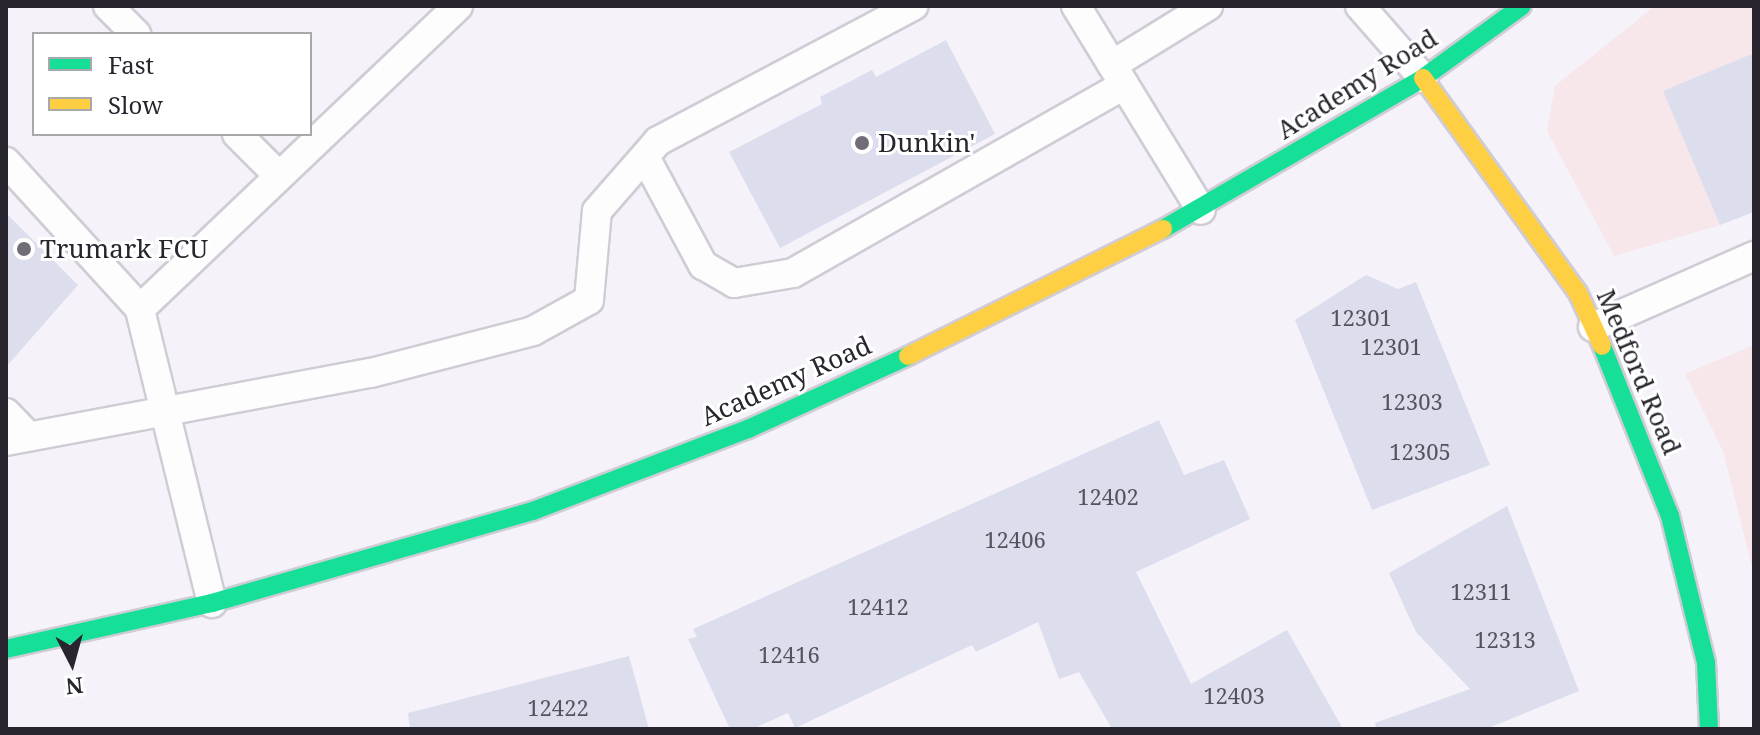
<!DOCTYPE html>
<html>
<head>
<meta charset="utf-8">
<style>
	body { margin:0 }
	#map { position:relative; width:1760px; height:735px; overflow:hidden; background:#f6f2fa; font-family:"Noto Serif",serif }
	div>[style] { position:absolute }
	.green>* { inset:0; background:#f7e6ea }
	.building>* { inset:0; background:#dcdeed }
	.roads { filter:drop-shadow(2px 0 #d0ccd5) drop-shadow(-2px 0 #d0ccd5) drop-shadow(0 2px #d0ccd5) drop-shadow(0 -2px #d0ccd5) }
	.lane>* { height:28px; margin:-14px; padding:0 14px; transform-origin:14px; border-radius:14px; background:#fefdfe }
	.fast>* { height:18px; margin:-9px; padding:0 9px; transform-origin:9px; border-radius:9px; background:#16e098 }
	.slow>* { height:18px; margin:-9px; padding:0 9px; transform-origin:9px; border-radius:9px; background:#ffcf43 }
	.dots>* { width:22px; height:22px; translate:-50% -50%; box-sizing:border-box; border:4px solid #fff; border-radius:50% }
	span { translate:-50% -50%; white-space:nowrap; text-align:center; line-height:1.15; -webkit-text-stroke:6px #fff; paint-order:stroke }
	.number-label { font-size:22px; color:#56535e }
	.number-label span { -webkit-text-stroke-width:0 }
	.street-label { font-size:26px; color:#29252f }
	.poi-label { font-size:26px; color:#29252f }
	.left { translate:0 -50%; text-align:left }
	.frame { position:absolute; inset:0; border:8px solid #29252f; pointer-events:none }
	.legend { position:absolute; left:32px; top:32px; width:280px; height:104px; box-sizing:border-box; background:#fff; border:2px solid #a9a8ac; margin:0; padding:10px 14px; list-style:none; font-size:24px; color:#29252f }
	.legend li { display:flex; align-items:center; gap:16px; height:40px }
	.legend b { width:40px; border:2px solid #a9a8ac }
	.north { position:absolute; left:32px; top:623px; width:80px; height:80px; -webkit-text-stroke:6px #fff; paint-order:stroke; rotate:174deg; font-size:22px; font-weight:700; line-height:32px; text-align:center; color:#29252f }
	.north::after { content:''; display:block; margin:auto; width:28px; height:36px; background:#29252f; clip-path:polygon(50% 0,100% 100%,50% 72%,0 100%) }
</style>
</head>
<body>
<div id="map">
	<div class="green">
		<div style="clip-path:polygon(1655px 6px,1754px 6px,1754px 53px,1664px 91px,1720px 225px,1614px 256px,1547px 131px,1555px 86px)"></div>
		<div style="clip-path:polygon(1754px 345px,1754px 575px,1723px 451px,1685px 374px)"></div>
	</div>
	<div class="building">
		<div style="clip-path:polygon(946px 40px,995px 134px,780px 248px,729px 152px,822px 104px,820px 97px,872px 70px,876px 77px)"></div>
		<div style="clip-path:polygon(1754px 53px,1754px 212px,1720px 225px,1663px 91px)"></div>
		<div style="clip-path:polygon(6px 213px,78px 285px,6px 367px)"></div>
		<div style="clip-path:polygon(1366px 275px,1398px 289px,1416px 282px,1490px 465px,1372px 510px,1295px 320px)"></div>
		<div style="clip-path:polygon(1159px 420px,1184px 475px,1224px 460px,1250px 519px,1136px 572px,1191px 684px,1287px 630px,1343px 729px,1112px 729px,1079px 672px,1059px 679px,1038px 622px,976px 652px,972px 645px,795px 728px,788px 713px,752px 729px,730px 729px,688px 639px,697px 637px,693px 629px)"></div>
		<div style="clip-path:polygon(1507px 506px,1579px 691px,1486px 729px,1376px 729px,1375px 723px,1470px 689px,1416px 632px,1389px 573px)"></div>
		<div style="clip-path:polygon(629px 656px,649px 729px,410px 729px,408px 713px)"></div>
	</div>
	<div class="roads">
		<div class="lane">
			<div style="left:108px;top:6px;width:40px;rotate:45deg"></div>
			<div style="left:1076px;top:6px;width:239px;rotate:58.5deg"></div>
			<div style="left:1360px;top:6px;width:96px;rotate:48.8deg"></div>
			<div style="left:1112px;top:65px;width:113px;rotate:-31.6deg"></div>
			<div style="left:237px;top:134px;width:59px;rotate:45deg"></div>
			<div style="left:645px;top:157px;width:123px;rotate:61.8deg"></div>
			<div style="left:703px;top:265px;width:36px;rotate:30deg"></div>
			<div style="left:734px;top:283px;width:60px;rotate:-9.6deg"></div>
			<div style="left:793px;top:273px;width:381px;rotate:-29.6deg"></div>
			<div style="left:6px;top:162px;width:199px;rotate:47.6deg"></div>
			<div style="left:1593px;top:327px;width:176px;rotate:-23.8deg"></div>
			<div style="left:6px;top:413px;width:32px;rotate:46deg"></div>
			<div style="left:6px;top:441px;width:371px;rotate:-10.6deg"></div>
			<div style="left:371px;top:373px;width:167px;rotate:-14.5deg"></div>
			<div style="left:533px;top:331px;width:64px;rotate:-29deg"></div>
			<div style="left:589px;top:300px;width:89px;rotate:-84.9deg"></div>
			<div style="left:597px;top:211px;width:93px;rotate:-48.9deg"></div>
			<div style="left:658px;top:141px;width:289px;rotate:-27.9deg"></div>
			<div style="left:212px;top:603px;width:303px;rotate:-103.8deg"></div>
			<div style="left:140px;top:309px;width:439px;rotate:-43.6deg"></div>
		</div>
		<div class="fast">
			<div style="left:1163px;top:229px;width:301px;rotate:-30.1deg"></div>
			<div style="left:1423px;top:78px;width:122px;rotate:-36deg"></div>
			<div style="left:1602px;top:346px;width:183px;rotate:68.2deg"></div>
			<div style="left:1670px;top:516px;width:151px;rotate:76.2deg"></div>
			<div style="left:1706px;top:663px;width:66px;rotate:87.4deg"></div>
			<div style="left:6px;top:649px;width:211px;rotate:-12.6deg"></div>
			<div style="left:212px;top:603px;width:334px;rotate:-16deg"></div>
			<div style="left:533px;top:511px;width:230px;rotate:-20.9deg"></div>
			<div style="left:748px;top:429px;width:176px;rotate:-24.5deg"></div>
		</div>
		<div class="slow">
			<div style="left:1423px;top:78px;width:265px;rotate:54.2deg"></div>
			<div style="left:1578px;top:293px;width:58px;rotate:65.6deg"></div>
			<div style="left:908px;top:356px;width:285px;rotate:-26.5deg"></div>
		</div>
	</div>
	<div class="dots">
		<div style="left:862px;top:143px;background:#716d76"></div>
		<div style="left:24px;top:249px;background:#716d76"></div>
	</div>
	<div class="number-label">
		<span style="left:1361px;top:318px">12301</span>
		<span style="left:1391px;top:347px">12301</span>
		<span style="left:1412px;top:402px">12303</span>
		<span style="left:1420px;top:452px">12305</span>
		<span style="left:1108px;top:497px">12402</span>
		<span style="left:1015px;top:540px">12406</span>
		<span style="left:1481px;top:592px">12311</span>
		<span style="left:878px;top:607px">12412</span>
		<span style="left:1505px;top:640px">12313</span>
		<span style="left:789px;top:655px">12416</span>
		<span style="left:1234px;top:696px">12403</span>
		<span style="left:558px;top:708px">12422</span>
	</div>
	<div class="street-label">
		<span style="left:1357px;top:84px;rotate:-32deg">Academy Road</span>
		<span style="left:1639px;top:372px;rotate:67deg">Medford Road</span>
		<span style="left:786px;top:381px;rotate:-24deg">Academy Road</span>
	</div>
	<div class="poi-label">
		<span class="left" style="left:878px;top:143px">Dunkin'</span>
		<span class="left" style="left:40px;top:249px">Trumark FCU</span>
	</div>
	<div class="frame"></div>
	<ul class="legend">
	<li><b style="height:10px;background:#16e098"></b>Fast</li>
	<li><b style="height:10px;background:#ffcf43"></b>Slow</li>
	</ul>
	<div class="north">N</div>
</div>
</body>
</html>
